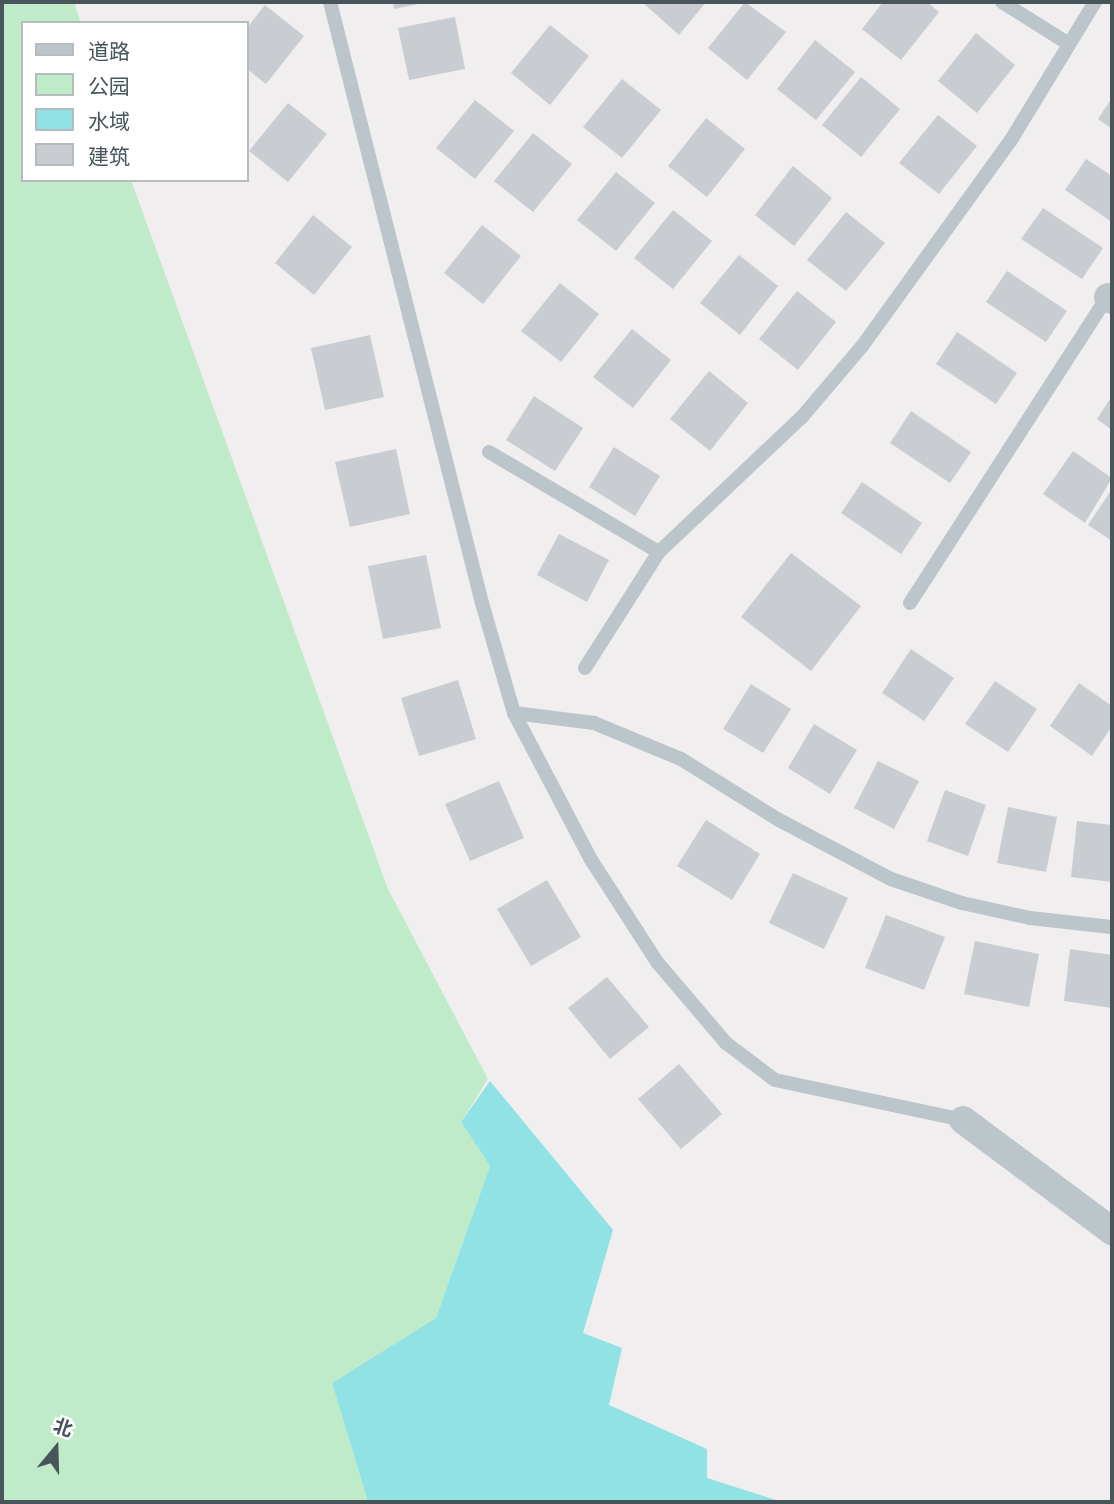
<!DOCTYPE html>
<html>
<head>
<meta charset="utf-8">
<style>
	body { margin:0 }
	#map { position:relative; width:1114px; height:1504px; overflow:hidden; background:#f1eeef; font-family:"Varela Round","Noto Sans SC",sans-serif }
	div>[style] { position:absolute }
	.green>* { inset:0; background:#c0ebc9 }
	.water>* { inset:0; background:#90e2e5 }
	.building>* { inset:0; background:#c9ccd0 }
	.service>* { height:14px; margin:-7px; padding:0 7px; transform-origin:7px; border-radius:7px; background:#bbc5ca }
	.minor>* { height:28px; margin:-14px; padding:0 14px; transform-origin:14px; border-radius:14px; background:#bbc5ca }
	span { translate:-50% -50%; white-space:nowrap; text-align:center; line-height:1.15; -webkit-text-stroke:6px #fff; paint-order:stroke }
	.frame { position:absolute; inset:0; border:4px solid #48555a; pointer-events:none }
	.legend { position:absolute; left:21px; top:21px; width:228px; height:161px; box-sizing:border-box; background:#fff; border:2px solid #b6bbbd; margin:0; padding:9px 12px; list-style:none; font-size:21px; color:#48555a }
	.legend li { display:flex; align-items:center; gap:14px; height:35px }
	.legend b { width:35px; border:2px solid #b6bbbd }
	.north { position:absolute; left:21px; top:1413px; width:70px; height:70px; -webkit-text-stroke:5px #fff; paint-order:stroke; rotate:19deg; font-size:19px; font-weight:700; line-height:28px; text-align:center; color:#48555a }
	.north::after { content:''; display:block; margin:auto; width:24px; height:32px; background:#48555a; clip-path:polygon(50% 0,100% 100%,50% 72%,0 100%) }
</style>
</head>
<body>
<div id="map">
	<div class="green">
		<div style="clip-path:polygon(2px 2px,74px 2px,81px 23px,23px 23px,23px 180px,131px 180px,388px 889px,488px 1079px,461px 1122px,490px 1166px,436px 1318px,332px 1383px,368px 1502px,2px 1502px)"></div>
	</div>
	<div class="water">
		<div style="clip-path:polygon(490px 1081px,613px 1230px,583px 1333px,622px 1348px,609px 1405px,707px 1449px,707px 1478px,782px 1502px,368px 1502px,332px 1383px,436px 1318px,490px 1166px,461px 1122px)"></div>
	</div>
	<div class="building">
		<div style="clip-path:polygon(393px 2px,423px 2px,423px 3px,394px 9px)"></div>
		<div style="clip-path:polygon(642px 2px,706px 2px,679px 35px)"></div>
		<div style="clip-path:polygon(745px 2px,786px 32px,747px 80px,708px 48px)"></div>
		<div style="clip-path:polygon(883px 2px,927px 2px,939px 12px,901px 60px,862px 29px)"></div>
		<div style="clip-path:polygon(265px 5px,304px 36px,266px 84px,247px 69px,247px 28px)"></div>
		<div style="clip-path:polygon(455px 17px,465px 69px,409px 80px,398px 28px)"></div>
		<div style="clip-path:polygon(550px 25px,589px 56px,550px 105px,511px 73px)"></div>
		<div style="clip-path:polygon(976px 33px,1015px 65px,977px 113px,938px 81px)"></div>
		<div style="clip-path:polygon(815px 40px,855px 72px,816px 120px,777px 89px)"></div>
		<div style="clip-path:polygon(861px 77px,900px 109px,861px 157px,822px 125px)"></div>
		<div style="clip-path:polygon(622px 79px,661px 110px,622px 158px,583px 127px)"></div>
		<div style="clip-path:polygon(1112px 98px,1112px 129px,1098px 119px)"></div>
		<div style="clip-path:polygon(475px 100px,514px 131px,475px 179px,436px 148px)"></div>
		<div style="clip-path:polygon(288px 103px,327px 134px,288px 182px,249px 151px)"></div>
		<div style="clip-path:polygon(938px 115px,977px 146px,939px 194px,899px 163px)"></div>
		<div style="clip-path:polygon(706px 118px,745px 149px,707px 197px,668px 166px)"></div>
		<div style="clip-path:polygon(533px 133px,572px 164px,533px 212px,494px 181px)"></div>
		<div style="clip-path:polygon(1086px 159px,1112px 176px,1112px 222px,1065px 190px)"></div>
		<div style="clip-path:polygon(793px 166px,832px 198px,794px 246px,755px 215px)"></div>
		<div style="clip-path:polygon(616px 172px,655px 203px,616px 251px,577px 220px)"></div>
		<div style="clip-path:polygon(1043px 208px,1103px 248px,1082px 279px,1021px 239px)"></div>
		<div style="clip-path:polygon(673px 210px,712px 241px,673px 289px,634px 258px)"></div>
		<div style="clip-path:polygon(846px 212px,885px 243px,846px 291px,807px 260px)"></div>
		<div style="clip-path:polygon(313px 215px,352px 247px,314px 295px,275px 263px)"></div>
		<div style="clip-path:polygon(482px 225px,521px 256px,483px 304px,444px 273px)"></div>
		<div style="clip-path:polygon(739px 255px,778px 286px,740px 335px,700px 303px)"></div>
		<div style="clip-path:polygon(1007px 271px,1067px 311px,1046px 342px,986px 302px)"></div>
		<div style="clip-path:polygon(560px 283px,599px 314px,561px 362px,521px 331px)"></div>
		<div style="clip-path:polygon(797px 291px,836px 322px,798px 370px,759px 339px)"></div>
		<div style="clip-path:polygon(632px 329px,671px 360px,633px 408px,593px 377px)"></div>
		<div style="clip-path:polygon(957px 332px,1017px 373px,996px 404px,936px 364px)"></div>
		<div style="clip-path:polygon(370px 335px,384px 397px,325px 410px,311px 348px)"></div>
		<div style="clip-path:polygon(709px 371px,748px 403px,710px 451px,670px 419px)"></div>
		<div style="clip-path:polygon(534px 396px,583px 428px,555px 471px,506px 440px)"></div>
		<div style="clip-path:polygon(1112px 396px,1112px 430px,1097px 419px)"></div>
		<div style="clip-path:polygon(911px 411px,971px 452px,950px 483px,890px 443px)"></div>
		<div style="clip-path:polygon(614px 447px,660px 476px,635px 516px,589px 487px)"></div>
		<div style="clip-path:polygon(396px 449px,410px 514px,350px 527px,335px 462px)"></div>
		<div style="clip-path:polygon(1073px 451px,1112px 478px,1085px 523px,1043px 494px)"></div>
		<div style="clip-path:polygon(862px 482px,922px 523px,901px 554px,841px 513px)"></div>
		<div style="clip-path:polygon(1112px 489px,1112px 541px,1088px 525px)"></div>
		<div style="clip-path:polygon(559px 534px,609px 560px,587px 602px,537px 575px)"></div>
		<div style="clip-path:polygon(791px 553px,861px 606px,811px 671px,741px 617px)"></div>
		<div style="clip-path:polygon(426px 555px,441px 628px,383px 639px,368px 566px)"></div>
		<div style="clip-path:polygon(911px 649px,954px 678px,924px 721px,882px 693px)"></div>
		<div style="clip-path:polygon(458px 680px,476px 739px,419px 756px,401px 698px)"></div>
		<div style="clip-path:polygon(995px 681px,1037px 709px,1008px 752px,965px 724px)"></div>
		<div style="clip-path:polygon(1079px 683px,1112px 706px,1112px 726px,1092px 756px,1050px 726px)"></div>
		<div style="clip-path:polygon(751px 684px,791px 709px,763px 753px,723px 729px)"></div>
		<div style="clip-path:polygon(814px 724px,857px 750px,830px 794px,788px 768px)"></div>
		<div style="clip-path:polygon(878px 761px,919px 781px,894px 829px,854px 808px)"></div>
		<div style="clip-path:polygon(499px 781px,524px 838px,470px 861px,445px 804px)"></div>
		<div style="clip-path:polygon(945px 790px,986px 805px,968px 856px,927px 841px)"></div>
		<div style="clip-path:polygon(1008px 807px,1057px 817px,1046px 872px,997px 863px)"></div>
		<div style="clip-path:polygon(706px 820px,760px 854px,732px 900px,677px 866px)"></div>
		<div style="clip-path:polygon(1077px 821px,1112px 825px,1112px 882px,1071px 877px)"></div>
		<div style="clip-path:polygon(793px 873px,848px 898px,824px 949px,769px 923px)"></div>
		<div style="clip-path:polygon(547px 880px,581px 937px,531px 966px,497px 909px)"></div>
		<div style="clip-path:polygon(886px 915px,945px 937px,924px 990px,865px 968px)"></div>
		<div style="clip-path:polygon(975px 941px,1039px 954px,1029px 1007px,964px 994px)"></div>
		<div style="clip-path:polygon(1070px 949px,1112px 955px,1112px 1008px,1064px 1001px)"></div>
		<div style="clip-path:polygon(607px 977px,649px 1027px,610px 1059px,568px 1008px)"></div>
		<div style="clip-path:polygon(679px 1064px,722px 1114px,681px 1149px,638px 1099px)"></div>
	</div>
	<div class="service">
		<div style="left:330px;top:2px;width:620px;rotate:75.81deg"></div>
		<div style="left:482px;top:603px;width:115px;rotate:73.8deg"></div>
		<div style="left:514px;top:713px;width:164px;rotate:62.3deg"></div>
		<div style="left:590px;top:858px;width:124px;rotate:57.2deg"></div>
		<div style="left:657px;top:962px;width:106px;rotate:49.6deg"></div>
		<div style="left:726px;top:1043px;width:61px;rotate:37.1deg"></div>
		<div style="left:775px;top:1080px;width:192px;rotate:12deg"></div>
		<div style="left:1002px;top:2px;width:79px;rotate:32.1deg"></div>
		<div style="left:489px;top:452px;width:197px;rotate:30.5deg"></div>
		<div style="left:910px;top:603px;width:369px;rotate:-57.2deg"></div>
		<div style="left:585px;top:668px;width:138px;rotate:-57.5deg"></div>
		<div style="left:659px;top:552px;width:197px;rotate:-43.4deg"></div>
		<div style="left:802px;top:417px;width:94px;rotate:-49.7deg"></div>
		<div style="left:863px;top:345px;width:253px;rotate:-54.2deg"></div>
		<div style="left:1011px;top:140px;width:162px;rotate:-58.7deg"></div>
		<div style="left:514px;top:713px;width:81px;rotate:7.1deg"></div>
		<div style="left:594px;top:723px;width:94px;rotate:22.5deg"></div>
		<div style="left:681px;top:759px;width:115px;rotate:31.9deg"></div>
		<div style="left:779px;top:820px;width:127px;rotate:27.8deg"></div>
		<div style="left:891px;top:879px;width:75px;rotate:18.7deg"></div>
		<div style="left:962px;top:903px;width:70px;rotate:12.4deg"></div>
		<div style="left:1030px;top:918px;width:82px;rotate:6.3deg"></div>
	</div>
	<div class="minor">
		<div style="left:1108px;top:297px;width:5px;rotate:37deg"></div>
		<div style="left:963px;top:1120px;width:186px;rotate:36.7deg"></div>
	</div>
	<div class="frame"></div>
	<ul class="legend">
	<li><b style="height:9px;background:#bbc5ca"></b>道路</li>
	<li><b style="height:19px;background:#c0ebc9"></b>公园</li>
	<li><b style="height:19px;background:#90e2e5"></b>水域</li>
	<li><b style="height:19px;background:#c9ccd0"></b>建筑</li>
	</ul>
	<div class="north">北</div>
</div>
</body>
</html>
